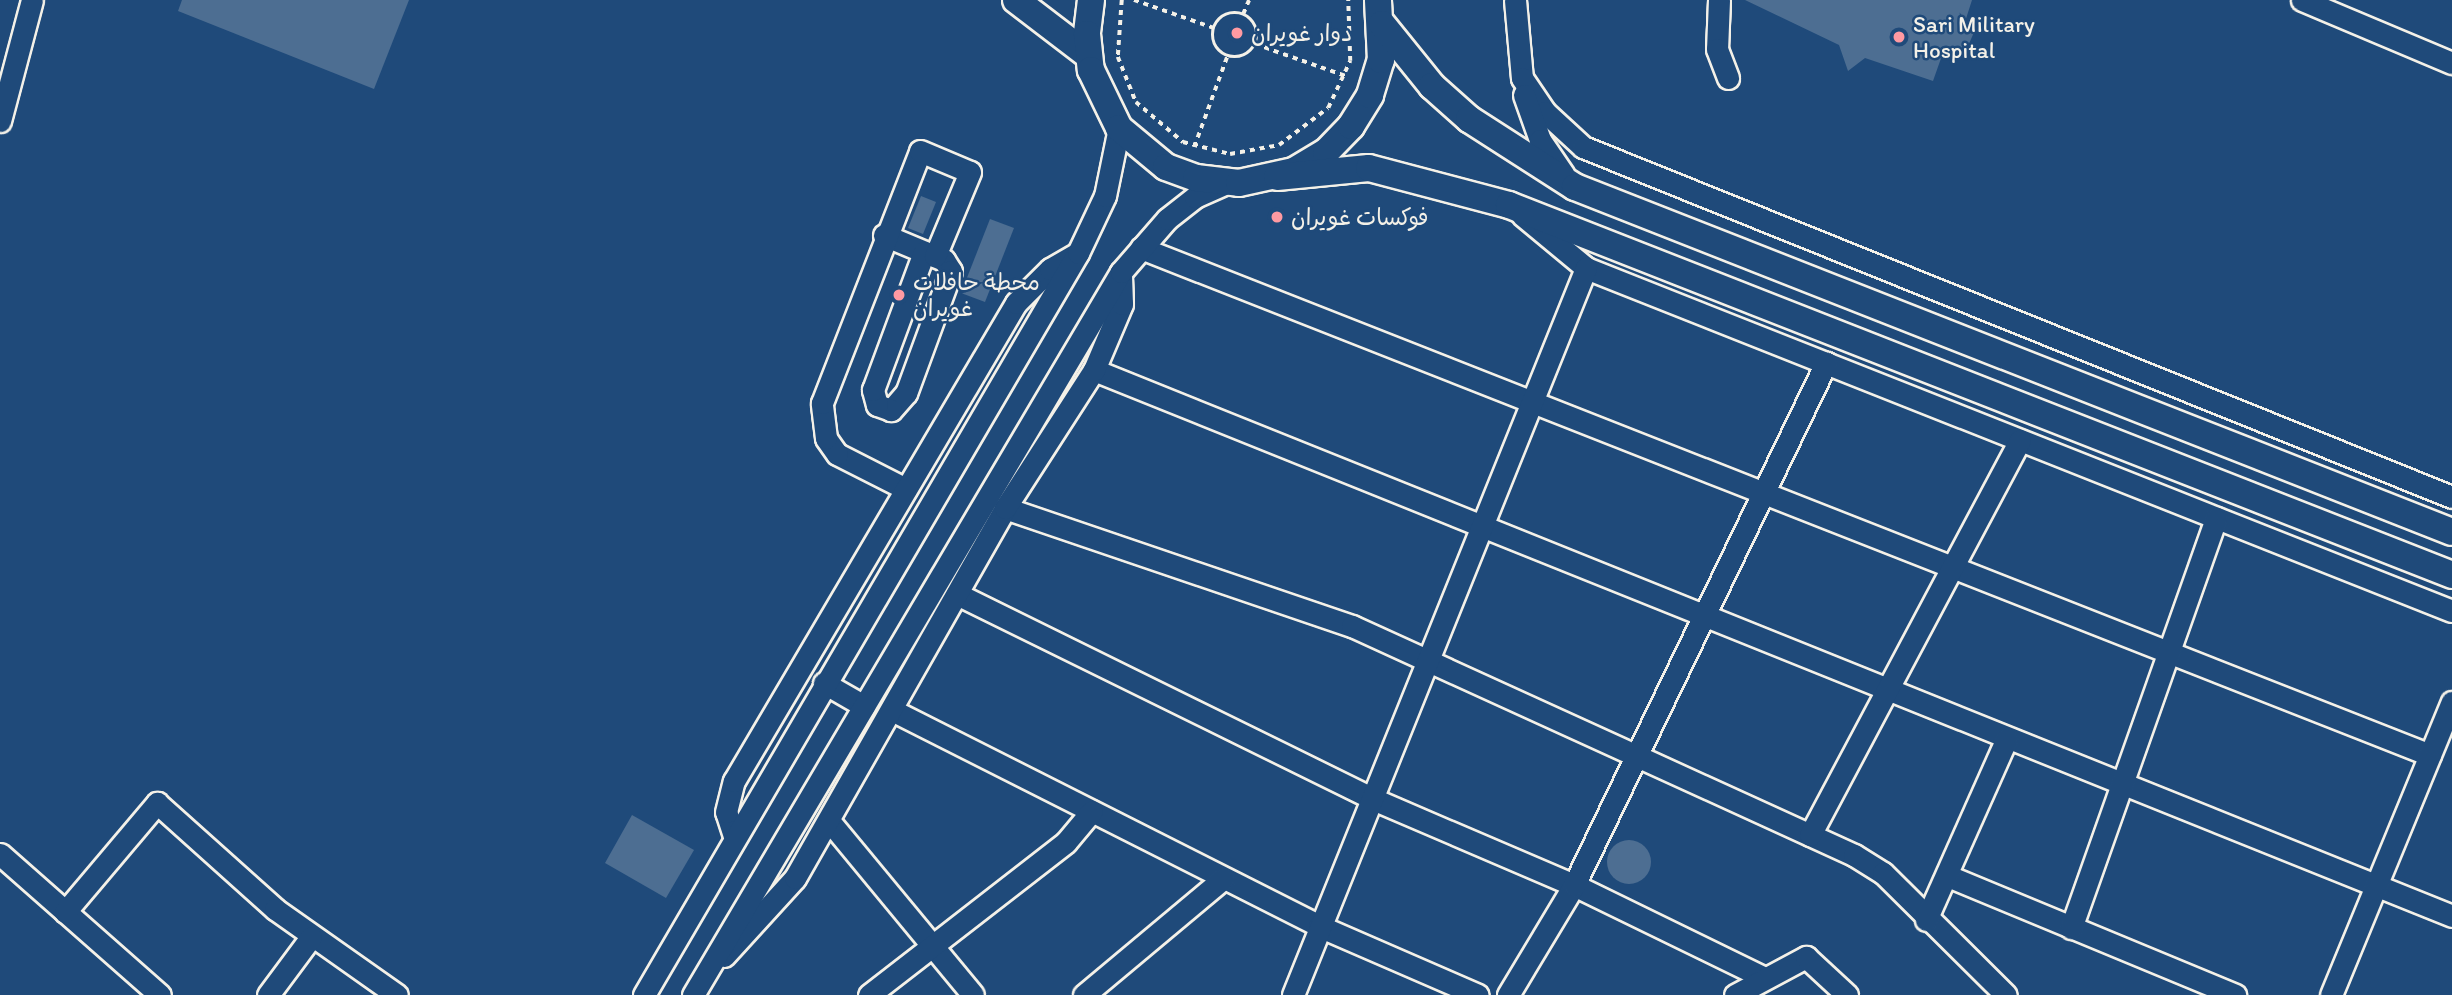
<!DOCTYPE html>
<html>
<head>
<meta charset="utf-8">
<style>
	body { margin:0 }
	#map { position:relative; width:2452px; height:995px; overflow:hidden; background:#1f4a7a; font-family:Itim,"Playpen Sans Arabic",sans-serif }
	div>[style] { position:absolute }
	.building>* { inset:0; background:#4d6e92 }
	.round { border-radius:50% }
	.path>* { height:3.5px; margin-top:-1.75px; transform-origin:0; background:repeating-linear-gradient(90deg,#f4f1e8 0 5px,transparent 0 10px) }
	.path>.ring { margin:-1.75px; padding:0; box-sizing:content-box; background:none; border:3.5px solid #f4f1e8; border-radius:50% }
	.roads { filter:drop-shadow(2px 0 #f4f1e8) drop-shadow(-2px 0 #f4f1e8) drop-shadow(0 2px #f4f1e8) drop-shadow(0 -2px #f4f1e8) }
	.minor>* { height:21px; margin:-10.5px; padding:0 10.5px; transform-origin:10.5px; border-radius:10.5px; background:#1f4a7a }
	.major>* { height:26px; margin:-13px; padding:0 13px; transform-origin:13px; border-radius:13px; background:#1f4a7a }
	.dots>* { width:19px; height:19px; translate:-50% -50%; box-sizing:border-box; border:4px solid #1f4a7a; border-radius:50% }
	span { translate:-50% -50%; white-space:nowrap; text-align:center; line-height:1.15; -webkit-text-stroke:5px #1f4a7a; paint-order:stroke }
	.poi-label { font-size:23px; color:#f4f1e8 }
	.left { translate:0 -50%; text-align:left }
</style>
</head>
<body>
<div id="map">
	<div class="building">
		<div style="clip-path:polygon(182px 0,409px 0,374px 89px,178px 11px)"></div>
		<div style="clip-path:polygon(1745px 0,1972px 0,1964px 25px,1975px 30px,1965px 53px,1945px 47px,1933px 81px,1865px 58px,1848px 71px,1839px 45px)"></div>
		<div style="clip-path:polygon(921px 196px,936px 202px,923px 234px,908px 228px)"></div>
		<div style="clip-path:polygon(990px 219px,1014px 228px,985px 302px,961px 293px)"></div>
		<div style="clip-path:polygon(632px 815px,694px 850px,666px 898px,605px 863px)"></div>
		<div class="round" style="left:1607px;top:840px;width:44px;height:44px"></div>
	</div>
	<div class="path">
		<div style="left:1122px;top:0;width:57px;rotate:94deg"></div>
		<div style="left:1118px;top:57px;width:48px;rotate:68.2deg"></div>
		<div style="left:1136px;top:102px;width:62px;rotate:40.4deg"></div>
		<div style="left:1183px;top:142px;width:49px;rotate:14.3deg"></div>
		<div style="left:1230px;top:154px;width:50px;rotate:-10.4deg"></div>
		<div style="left:1279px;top:145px;width:61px;rotate:-37.1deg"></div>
		<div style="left:1328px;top:108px;width:52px;rotate:-64.9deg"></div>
		<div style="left:1350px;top:61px;width:61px;rotate:-91.9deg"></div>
		<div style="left:1134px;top:0;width:85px;rotate:19.3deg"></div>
		<div class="ring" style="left:1213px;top:13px;width:40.5px;height:40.5px"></div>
		<div style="left:1243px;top:14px;width:15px;rotate:-67deg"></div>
		<div style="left:1255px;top:44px;width:96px;rotate:19.4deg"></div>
		<div style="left:1194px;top:147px;width:96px;rotate:-69.9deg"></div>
	</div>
	<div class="roads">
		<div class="minor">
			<div style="left:1515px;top:0;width:78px;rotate:84.9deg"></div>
			<div style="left:1522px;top:78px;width:41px;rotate:55.9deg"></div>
			<div style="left:1545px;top:112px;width:52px;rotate:42.6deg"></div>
			<div style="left:1583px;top:147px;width:937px;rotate:21.94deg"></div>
			<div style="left:1719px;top:0;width:49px;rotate:92.3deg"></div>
			<div style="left:1717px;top:49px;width:31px;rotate:69deg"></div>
			<div style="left:2302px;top:0;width:163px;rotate:22.8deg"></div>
			<div style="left:1524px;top:95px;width:48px;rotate:70.4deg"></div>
			<div style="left:1540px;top:140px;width:42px;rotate:55.6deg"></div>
			<div style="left:0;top:121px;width:125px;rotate:-75.2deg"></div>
			<div style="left:1522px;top:215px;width:83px;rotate:39.6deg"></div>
			<div style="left:1586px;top:268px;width:931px;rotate:21.61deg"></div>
			<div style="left:884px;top:235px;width:65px;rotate:22.6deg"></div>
			<div style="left:944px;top:260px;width:13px;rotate:58deg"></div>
			<div style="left:951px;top:271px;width:130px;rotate:110.2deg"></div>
			<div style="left:906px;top:393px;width:23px;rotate:131deg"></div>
			<div style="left:891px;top:410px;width:15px;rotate:-160deg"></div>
			<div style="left:877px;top:405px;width:16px;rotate:-105deg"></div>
			<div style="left:873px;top:390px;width:147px;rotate:-69.7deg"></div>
			<div style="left:1141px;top:248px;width:1385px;rotate:21.47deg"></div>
			<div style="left:1094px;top:370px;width:1464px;rotate:21.9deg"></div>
			<div style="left:906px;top:489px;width:77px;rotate:-153.1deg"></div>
			<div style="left:837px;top:454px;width:19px;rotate:-125deg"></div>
			<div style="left:826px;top:438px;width:35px;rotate:-97deg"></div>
			<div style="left:822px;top:403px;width:270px;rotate:-68.7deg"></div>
			<div style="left:920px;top:151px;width:54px;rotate:22.8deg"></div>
			<div style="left:970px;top:172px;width:91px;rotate:112.6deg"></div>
			<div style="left:1005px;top:508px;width:367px;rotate:18.8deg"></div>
			<div style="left:1352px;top:626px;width:552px;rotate:24.52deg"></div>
			<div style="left:1854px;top:855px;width:34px;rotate:32deg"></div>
			<div style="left:1883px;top:873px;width:173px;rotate:44.8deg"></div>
			<div style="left:957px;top:594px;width:464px;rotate:26.2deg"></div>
			<div style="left:1373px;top:799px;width:219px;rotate:23.2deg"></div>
			<div style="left:1574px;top:885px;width:212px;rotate:26deg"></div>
			<div style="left:824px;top:683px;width:46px;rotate:29.9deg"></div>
			<div style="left:892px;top:710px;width:479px;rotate:26.8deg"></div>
			<div style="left:1319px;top:926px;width:173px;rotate:23.5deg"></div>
			<div style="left:830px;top:822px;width:224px;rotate:50.4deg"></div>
			<div style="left:1810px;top:835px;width:447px;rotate:-62deg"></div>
			<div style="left:734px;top:836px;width:25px;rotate:-108deg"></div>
			<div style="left:726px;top:812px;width:32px;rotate:-76deg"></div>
			<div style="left:734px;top:781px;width:555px;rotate:-59.46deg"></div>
			<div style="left:1016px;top:303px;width:48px;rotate:-45deg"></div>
			<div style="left:1050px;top:269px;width:30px;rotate:-30deg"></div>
			<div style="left:0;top:854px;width:213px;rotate:41.4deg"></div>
			<div style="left:1948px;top:876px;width:311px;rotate:22.5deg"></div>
			<div style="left:65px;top:912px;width:143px;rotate:-49.8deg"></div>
			<div style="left:157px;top:803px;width:159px;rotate:41.9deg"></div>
			<div style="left:275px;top:909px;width:149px;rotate:35.2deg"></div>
			<div style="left:1926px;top:920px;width:199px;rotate:-66deg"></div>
			<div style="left:2071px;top:928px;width:435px;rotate:-70.5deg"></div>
			<div style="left:724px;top:956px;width:105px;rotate:-47.7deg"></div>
			<div style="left:795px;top:878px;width:425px;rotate:-60.4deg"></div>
			<div style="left:1005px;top:508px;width:164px;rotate:-57.2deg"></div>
			<div style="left:1094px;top:370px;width:72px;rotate:-67deg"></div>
			<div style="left:1122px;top:304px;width:32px;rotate:-92deg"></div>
			<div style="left:268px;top:995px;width:72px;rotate:-53.4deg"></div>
			<div style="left:644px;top:995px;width:860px;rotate:-59.68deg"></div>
			<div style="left:1078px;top:253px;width:63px;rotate:-64.7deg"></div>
			<div style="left:1105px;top:196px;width:69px;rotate:-78.4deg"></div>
			<div style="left:693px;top:995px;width:840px;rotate:-59.38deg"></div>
			<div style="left:1121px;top:272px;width:70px;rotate:-49deg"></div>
			<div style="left:1167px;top:219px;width:36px;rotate:-38deg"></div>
			<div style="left:1195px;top:197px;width:34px;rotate:-24deg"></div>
			<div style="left:869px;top:995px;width:249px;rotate:-37.8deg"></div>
			<div style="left:1066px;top:842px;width:40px;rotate:-50deg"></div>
			<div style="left:1084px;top:995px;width:182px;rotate:-39.9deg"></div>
			<div style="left:1293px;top:995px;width:784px;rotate:-68.05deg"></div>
			<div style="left:1508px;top:995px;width:128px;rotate:-59deg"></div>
			<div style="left:1574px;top:885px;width:580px;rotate:-64.23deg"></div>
			<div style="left:1735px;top:995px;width:81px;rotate:-28.2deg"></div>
			<div style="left:1806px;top:957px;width:56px;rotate:42.8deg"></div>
			<div style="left:2331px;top:995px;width:317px;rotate:-67.6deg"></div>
		</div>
		<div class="major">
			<div style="left:1016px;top:0;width:91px;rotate:37.4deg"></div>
			<div style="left:1091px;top:0;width:34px;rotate:97deg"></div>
			<div style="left:1087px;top:34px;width:36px;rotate:84deg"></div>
			<div style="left:1091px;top:70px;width:64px;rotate:64.2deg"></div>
			<div style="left:1119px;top:128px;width:61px;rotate:39.7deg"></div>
			<div style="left:1166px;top:167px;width:32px;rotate:20deg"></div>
			<div style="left:1196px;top:178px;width:43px;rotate:6.6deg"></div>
			<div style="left:1239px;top:183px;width:56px;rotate:-12.3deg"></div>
			<div style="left:1294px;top:171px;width:37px;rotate:-31deg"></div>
			<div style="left:1326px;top:152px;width:36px;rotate:-46deg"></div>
			<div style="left:1351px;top:126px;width:36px;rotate:-58deg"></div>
			<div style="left:1370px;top:95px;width:37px;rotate:-73deg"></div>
			<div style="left:1381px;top:60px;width:60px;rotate:-92.9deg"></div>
			<div style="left:1382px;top:24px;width:80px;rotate:51.1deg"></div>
			<div style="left:1432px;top:86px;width:50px;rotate:41.7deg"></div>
			<div style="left:1469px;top:119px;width:126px;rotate:32.7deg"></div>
			<div style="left:1575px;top:187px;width:942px;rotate:21.47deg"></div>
			<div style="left:1277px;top:177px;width:92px;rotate:-5.6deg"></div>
			<div style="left:1369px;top:168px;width:145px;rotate:14.8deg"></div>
			<div style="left:1509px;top:205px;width:1013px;rotate:21.42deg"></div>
		</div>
	</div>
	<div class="dots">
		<div style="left:1237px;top:33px;background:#ff9aa2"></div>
		<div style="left:1899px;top:37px;background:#ff9aa2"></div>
		<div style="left:1277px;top:217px;background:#ff9aa2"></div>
		<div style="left:899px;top:295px;background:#ff9aa2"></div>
	</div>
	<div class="poi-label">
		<span class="left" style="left:1913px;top:37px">Sari Military<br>Hospital</span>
		<span class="left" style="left:1251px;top:33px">دوار غويران</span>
		<span class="left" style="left:1291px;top:217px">فوكسات غويران</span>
		<span class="left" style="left:913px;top:295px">محطة حافلات<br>غويران</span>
	</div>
</div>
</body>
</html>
